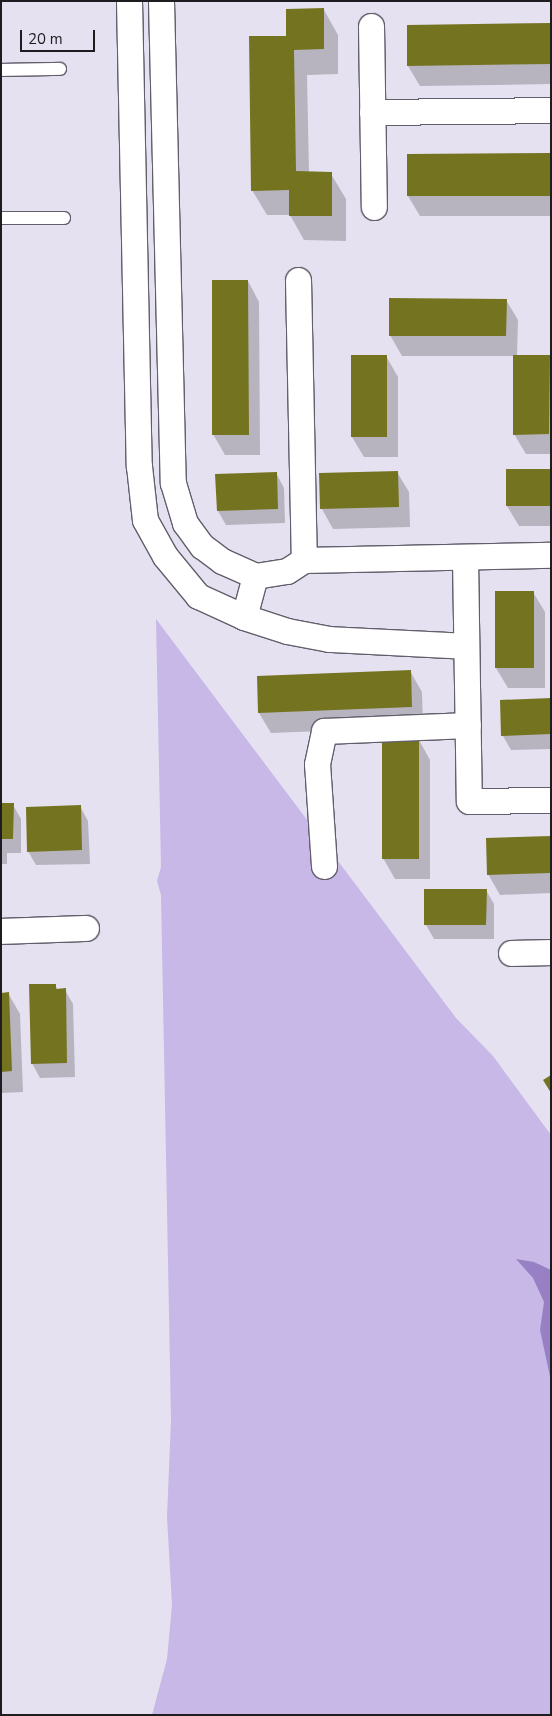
<!DOCTYPE html>
<html>
<head>
<meta charset="utf-8">
<style>
	body { margin:0 }
	#map { position:relative; width:552px; height:1716px; overflow:hidden; background:#e5e1f0; font-family:"Nunito Sans",sans-serif }
	div>[style] { position:absolute }
	.green>* { inset:0; background:#c7b8e7 }
	.water>* { inset:0; background:#9780c4 }
	.shadow>* { inset:0; background:#0003 }
	.building>* { inset:0; background:#747420 }
	.roads { filter:drop-shadow(1px 0 #625e6b) drop-shadow(-1px 0 #625e6b) drop-shadow(0 1px #625e6b) drop-shadow(0 -1px #625e6b) }
	.lane>* { height:12px; margin:-6px; padding:0 6px; transform-origin:6px; border-radius:6px; background:#fff }
	.street>* { height:25px; margin:-12.5px; padding:0 12.5px; transform-origin:12.5px; border-radius:12.5px; background:#fff }
	span { translate:-50% -50%; white-space:nowrap; text-align:center; line-height:1.15; -webkit-text-stroke:4px #e5e1f0; paint-order:stroke }
	.frame { position:absolute; inset:0; border:2px solid #1d1c21; pointer-events:none }
	.scale { position:absolute; left:20px; top:30px; width:75px; height:22px; box-sizing:border-box; border:2px solid #1d1c21; border-top:0; padding-left:6px; font-size:15px; line-height:18px; white-space:nowrap; color:#1d1c21; -webkit-text-stroke:4px #e5e1f0; paint-order:stroke }
</style>
</head>
<body>
<div id="map">
	<div class="green">
		<div style="clip-path:polygon(156px 619px,456px 1018px,493px 1056px,551px 1135px,551px 1715px,152px 1715px,167px 1659px,172px 1605px,167px 1517px,171px 1420px,161px 895px,157px 881px,161px 867px)"></div>
	</div>
	<div class="water">
		<div style="clip-path:polygon(516px 1259px,534px 1262px,551px 1270px,551px 1381px,540px 1330px,544px 1302px,533px 1278px)"></div>
	</div>
	<div class="shadow">
		<div style="clip-path:polygon(324px 10px,338px 35px,338px 74px,307px 75px,309px 173px,331px 174px,346px 199px,346px 241px,304px 240px,290px 215px,267px 215px,252px 190px,287px 37px)"></div>
		<div style="clip-path:polygon(551px 24px,551px 84px,420px 86px,408px 66px)"></div>
		<div style="clip-path:polygon(551px 154px,551px 216px,420px 216px,408px 196px)"></div>
		<div style="clip-path:polygon(248px 281px,259px 302px,260px 455px,225px 455px,213px 434px)"></div>
		<div style="clip-path:polygon(506px 300px,518px 320px,517px 356px,549px 356px,551px 359px,551px 454px,526px 454px,514px 434px,514px 356px,402px 356px,390px 335px)"></div>
		<div style="clip-path:polygon(386px 356px,398px 377px,398px 457px,364px 457px,352px 437px)"></div>
		<div style="clip-path:polygon(551px 470px,551px 526px,519px 526px,507px 506px,507px 471px)"></div>
		<div style="clip-path:polygon(397px 472px,409px 492px,410px 527px,333px 529px,322px 509px)"></div>
		<div style="clip-path:polygon(276px 473px,284px 488px,285px 523px,226px 525px,218px 511px)"></div>
		<div style="clip-path:polygon(533px 592px,545px 612px,545px 688px,508px 688px,496px 668px)"></div>
		<div style="clip-path:polygon(410px 671px,422px 692px,423px 727px,271px 733px,259px 713px)"></div>
		<div style="clip-path:polygon(551px 700px,551px 749px,511px 750px,503px 736px)"></div>
		<div style="clip-path:polygon(419px 740px,430px 760px,430px 879px,395px 879px,383px 858px)"></div>
		<div style="clip-path:polygon(1px 804px,13px 805px,21px 819px,21px 853px,7px 853px,7px 864px,1px 864px)"></div>
		<div style="clip-path:polygon(80px 806px,88px 821px,90px 864px,36px 865px,28px 851px)"></div>
		<div style="clip-path:polygon(551px 837px,551px 893px,500px 895px,488px 874px)"></div>
		<div style="clip-path:polygon(486px 890px,494px 904px,494px 939px,434px 939px,426px 925px)"></div>
		<div style="clip-path:polygon(55px 985px,58px 990px,65px 990px,73px 1004px,75px 1077px,40px 1078px,32px 1063px)"></div>
		<div style="clip-path:polygon(8px 993px,20px 1014px,23px 1092px,1px 1093px,1px 994px)"></div>
	</div>
	<div class="building">
		<div style="clip-path:polygon(324px 8px,324px 49px,294px 50px,296px 171px,332px 172px,332px 216px,289px 216px,289px 190px,251px 191px,249px 36px,286px 36px,286px 9px)"></div>
		<div style="clip-path:polygon(551px 23px,551px 64px,407px 66px,407px 25px)"></div>
		<div style="clip-path:polygon(551px 153px,551px 196px,407px 196px,407px 154px)"></div>
		<div style="clip-path:polygon(212px 280px,248px 280px,249px 435px,212px 435px)"></div>
		<div style="clip-path:polygon(389px 298px,507px 299px,506px 336px,389px 336px)"></div>
		<div style="clip-path:polygon(351px 355px,387px 355px,387px 437px,351px 437px)"></div>
		<div style="clip-path:polygon(513px 355px,550px 355px,549px 434px,513px 435px)"></div>
		<div style="clip-path:polygon(506px 469px,551px 469px,551px 506px,506px 506px)"></div>
		<div style="clip-path:polygon(398px 471px,399px 507px,320px 509px,319px 473px)"></div>
		<div style="clip-path:polygon(277px 472px,278px 509px,217px 511px,215px 474px)"></div>
		<div style="clip-path:polygon(495px 591px,534px 591px,534px 668px,495px 668px)"></div>
		<div style="clip-path:polygon(411px 670px,412px 707px,258px 713px,257px 676px)"></div>
		<div style="clip-path:polygon(551px 698px,551px 734px,501px 736px,500px 700px)"></div>
		<div style="clip-path:polygon(382px 738px,419px 739px,419px 859px,382px 859px)"></div>
		<div style="clip-path:polygon(1px 803px,14px 803px,13px 839px,1px 839px)"></div>
		<div style="clip-path:polygon(81px 805px,82px 850px,27px 852px,26px 807px)"></div>
		<div style="clip-path:polygon(551px 836px,551px 873px,487px 875px,486px 838px)"></div>
		<div style="clip-path:polygon(424px 889px,487px 889px,486px 925px,424px 925px)"></div>
		<div style="clip-path:polygon(29px 984px,56px 984px,56px 989px,66px 988px,67px 1063px,31px 1064px)"></div>
		<div style="clip-path:polygon(9px 992px,12px 1071px,1px 1072px,1px 993px)"></div>
		<div style="clip-path:polygon(551px 1075px,551px 1093px,543px 1080px)"></div>
	</div>
	<div class="roads">
		<div class="lane">
			<div style="left:1px;top:70px;width:59px;rotate:-1deg"></div>
			<div style="left:1px;top:218px;width:63px"></div>
		</div>
		<div class="street">
			<div style="left:129px;top:1px;width:465px;rotate:88.8deg"></div>
			<div style="left:139px;top:466px;width:54px;rotate:83.7deg"></div>
			<div style="left:145px;top:520px;width:41px;rotate:60.9deg"></div>
			<div style="left:165px;top:556px;width:52px;rotate:50.5deg"></div>
			<div style="left:198px;top:596px;width:51px;rotate:24.5deg"></div>
			<div style="left:244px;top:617px;width:45px;rotate:18deg"></div>
			<div style="left:287px;top:631px;width:43px;rotate:10.8deg"></div>
			<div style="left:329px;top:639px;width:137px;rotate:2.9deg"></div>
			<div style="left:161px;top:1px;width:482px;rotate:88.6deg"></div>
			<div style="left:173px;top:483px;width:42px;rotate:73.3deg"></div>
			<div style="left:185px;top:523px;width:29px;rotate:54deg"></div>
			<div style="left:202px;top:546px;width:25px;rotate:37deg"></div>
			<div style="left:222px;top:561px;width:36px;rotate:24deg"></div>
			<div style="left:255px;top:576px;width:32px;rotate:-9deg"></div>
			<div style="left:287px;top:571px;width:20px;rotate:-33deg"></div>
			<div style="left:304px;top:560px;width:247px;rotate:-1.2deg"></div>
			<div style="left:371px;top:26px;width:181px;rotate:89.1deg"></div>
			<div style="left:372px;top:112px;width:179px;rotate:-0.6deg"></div>
			<div style="left:298px;top:280px;width:280px;rotate:88.8deg"></div>
			<div style="left:465px;top:557px;width:244px;rotate:89.1deg"></div>
			<div style="left:469px;top:801px;width:82px;rotate:-0.7deg"></div>
			<div style="left:244px;top:617px;width:42px;rotate:-75deg"></div>
			<div style="left:324px;top:866px;width:102px;rotate:-93.9deg"></div>
			<div style="left:317px;top:764px;width:34px;rotate:-78deg"></div>
			<div style="left:324px;top:731px;width:144px;rotate:-2.4deg"></div>
			<div style="left:1px;top:931px;width:85px;rotate:-2deg"></div>
			<div style="left:511px;top:953px;width:40px;rotate:-1.4deg"></div>
		</div>
	</div>
	<div class="frame"></div>
	<div class="scale">20 m</div>
</div>
</body>
</html>
